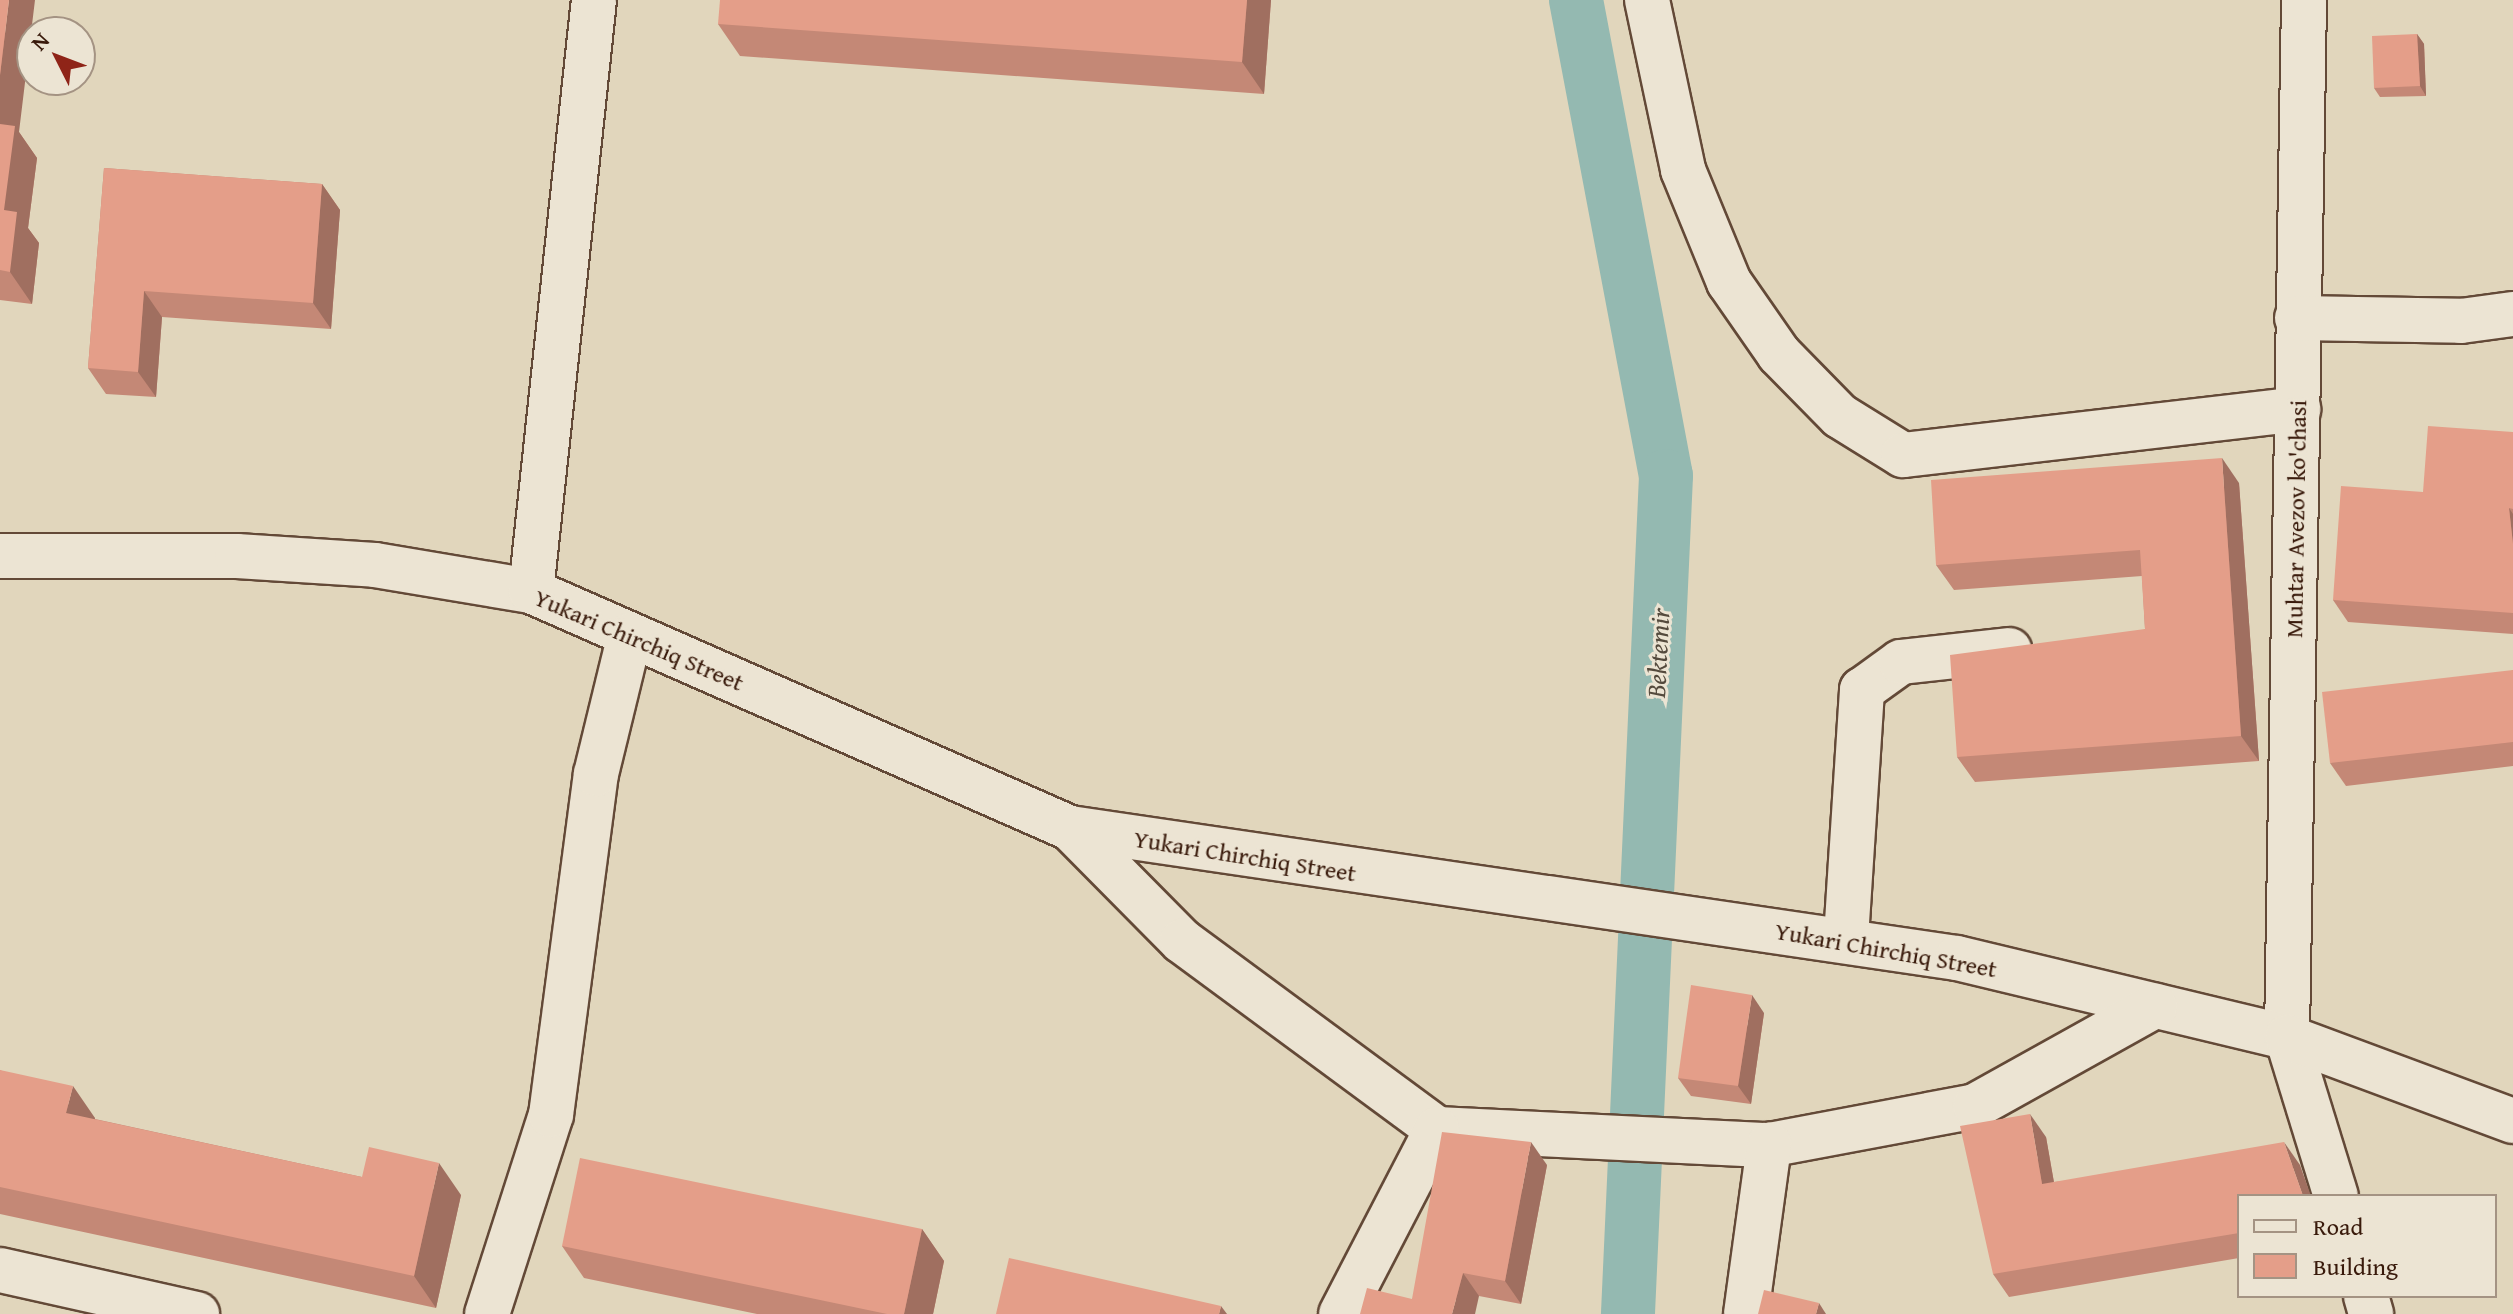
<!DOCTYPE html>
<html>
<head>
<meta charset="utf-8">
<style>
	body { margin:0 }
	#map { position:relative; width:2513px; height:1314px; overflow:hidden; background:#e1d6bc; font-family:"Gentium Book Plus",serif }
	div>[style] { position:absolute }
	.canal>* { height:54px; margin:-27px; padding:0 27px; transform-origin:27px; border-radius:27px; background:#94b9b1 }
	.roads { filter:drop-shadow(2px 0 #634937) drop-shadow(-2px 0 #634937) drop-shadow(0 2px #634937) drop-shadow(0 -2px #634937) }
	.minor>* { height:44px; margin:-22px; padding:0 22px; transform-origin:22px; border-radius:22px; background:#ece4d3 }
	.wall>* { inset:0; background:#c48876 }
	.shaded-wall>* { inset:0; background:#a06f60 }
	.building>* { inset:0; background:#e49e89 }
	span { translate:-50% -50%; white-space:nowrap; text-align:center; line-height:1.15; -webkit-text-stroke:6px #ece4d3; paint-order:stroke }
	.street-label { font-size:24px; color:#391a0b }
	.water-label { font-size:26px; color:#544a3d; font-style:italic }
	.legend { position:absolute; left:2237px; top:1194px; width:260px; height:104px; box-sizing:border-box; background:#ece4d3; border:2px solid #a49383; margin:0; padding:10px 14px; list-style:none; font-size:24px; color:#391a0b }
	.legend li { display:flex; align-items:center; gap:16px; height:40px }
	.legend b { width:40px; border:2px solid #a49383 }
	.north { position:absolute; left:16px; top:16px; width:80px; height:80px; box-sizing:border-box; background:#ece4d3; border:2px solid #a49383; border-radius:50%; rotate:312deg; font-size:22px; font-weight:700; line-height:32px; text-align:center; color:#391a0b }
	.north::after { content:''; display:block; margin:auto; width:28px; height:36px; background:#8f2418; clip-path:polygon(50% 0,100% 100%,50% 72%,0 100%) }
</style>
</head>
<body>
<div id="map">
	<div class="canal">
		<div style="left:1576px;top:0;width:484px;rotate:79.3deg"></div>
		<div style="left:1666px;top:476px;width:839px;rotate:92.6deg"></div>
	</div>
	<div class="roads">
		<div class="minor">
			<div style="left:1647px;top:0;width:174px;rotate:78deg"></div>
			<div style="left:1683px;top:170px;width:121px;rotate:67.7deg"></div>
			<div style="left:1729px;top:282px;width:88px;rotate:55.2deg"></div>
			<div style="left:1779px;top:354px;width:87px;rotate:45.5deg"></div>
			<div style="left:1840px;top:416px;width:74px;rotate:31.8deg"></div>
			<div style="left:1903px;top:455px;width:398px;rotate:-6.6deg"></div>
			<div style="left:2304px;top:0;width:1037px;rotate:90.94deg"></div>
			<div style="left:2287px;top:1037px;width:166px;rotate:72.9deg"></div>
			<div style="left:2297px;top:318px;width:164px;rotate:1deg"></div>
			<div style="left:2461px;top:321px;width:52px;rotate:-7.7deg"></div>
			<div style="left:0;top:556px;width:237px"></div>
			<div style="left:237px;top:556px;width:138px;rotate:3.7deg"></div>
			<div style="left:375px;top:565px;width:158px;rotate:9.5deg"></div>
			<div style="left:531px;top:591px;width:589px;rotate:23.74deg"></div>
			<div style="left:1070px;top:828px;width:896px;rotate:8.34deg"></div>
			<div style="left:1957px;top:958px;width:339px;rotate:13.5deg"></div>
			<div style="left:2287px;top:1037px;width:241px;rotate:20.4deg"></div>
			<div style="left:531px;top:591px;width:594px;rotate:-83.92deg"></div>
			<div style="left:1070px;top:828px;width:159px;rotate:45.3deg"></div>
			<div style="left:1182px;top:941px;width:317px;rotate:36.4deg"></div>
			<div style="left:1437px;top:1129px;width:332px;rotate:2.8deg"></div>
			<div style="left:1769px;top:1145px;width:210px;rotate:-10.7deg"></div>
			<div style="left:1975px;top:1106px;width:206px;rotate:-29.1deg"></div>
			<div style="left:1846px;top:938px;width:249px;rotate:-86.3deg"></div>
			<div style="left:1862px;top:690px;width:48px;rotate:-35.7deg"></div>
			<div style="left:1901px;top:662px;width:109px;rotate:-6.3deg"></div>
			<div style="left:0;top:1270px;width:202px;rotate:12.6deg"></div>
			<div style="left:2366px;top:1296px;width:19px;rotate:74deg"></div>
			<div style="left:487px;top:1314px;width:209px;rotate:-72.2deg"></div>
			<div style="left:551px;top:1115px;width:344px;rotate:-82.5deg"></div>
			<div style="left:596px;top:774px;width:143px;rotate:-76.3deg"></div>
			<div style="left:1341px;top:1314px;width:208px;rotate:-62.6deg"></div>
			<div style="left:1746px;top:1314px;width:171px;rotate:-82.2deg"></div>
		</div>
	</div>
	<div class="wall">
		<div style="clip-path:polygon(0 0,19px 132px,37px 158px,28px 228px,39px 243px,32px 304px,0 300px)"></div>
		<div style="clip-path:polygon(1271px 0,1264px 94px,740px 56px,718px 24px)"></div>
		<div style="clip-path:polygon(2417px 34px,2424px 44px,2426px 96px,2380px 97px,2374px 88px)"></div>
		<div style="clip-path:polygon(104px 168px,322px 184px,340px 210px,331px 329px,162px 317px,156px 397px,106px 394px,88px 368px)"></div>
		<div style="clip-path:polygon(2513px 432px,2513px 634px,2348px 622px,2333px 600px,2423px 492px)"></div>
		<div style="clip-path:polygon(2239px 483px,2259px 761px,1975px 782px,1957px 757px,2145px 629px,2142px 576px,1954px 590px,1936px 565px)"></div>
		<div style="clip-path:polygon(2513px 670px,2513px 766px,2346px 786px,2330px 763px)"></div>
		<div style="clip-path:polygon(1764px 1013px,1751px 1104px,1691px 1096px,1678px 1078px)"></div>
		<div style="clip-path:polygon(0 1070px,95px 1118px,95px 1119px,362px 1177px,461px 1195px,436px 1308px,0 1214px)"></div>
		<div style="clip-path:polygon(2046px 1137px,2054px 1182px,2300px 1165px,2239px 1196px,2239px 1258px,2009px 1297px,1993px 1274px)"></div>
		<div style="clip-path:polygon(1547px 1165px,1521px 1304px,1479px 1296px,1360px 1314px,1412px 1299px)"></div>
		<div style="clip-path:polygon(922px 1229px,944px 1261px,933px 1314px,757px 1314px,584px 1278px,562px 1246px)"></div>
	</div>
	<div class="shaded-wall">
		<div style="clip-path:polygon(9px 0,35px 0,19px 132px,37px 158px,28px 228px,39px 243px,32px 304px,10px 272px,4px 210px,0 132px,0 75px)"></div>
		<div style="clip-path:polygon(1247px 0,1271px 0,1264px 94px,1242px 62px)"></div>
		<div style="clip-path:polygon(2417px 34px,2424px 44px,2426px 96px,2420px 86px)"></div>
		<div style="clip-path:polygon(322px 184px,340px 210px,331px 329px,313px 303px)"></div>
		<div style="clip-path:polygon(144px 291px,162px 317px,156px 397px,138px 372px)"></div>
		<div style="clip-path:polygon(2222px 458px,2239px 483px,2259px 761px,2241px 736px)"></div>
		<div style="clip-path:polygon(2509px 508px,2513px 514px,2513px 544px)"></div>
		<div style="clip-path:polygon(1752px 995px,1764px 1013px,1751px 1104px,1738px 1086px)"></div>
		<div style="clip-path:polygon(73px 1086px,95px 1118px,89px 1145px,66px 1113px)"></div>
		<div style="clip-path:polygon(2030px 1114px,2046px 1137px,2058px 1206px,2042px 1184px)"></div>
		<div style="clip-path:polygon(1531px 1142px,1547px 1165px,1521px 1304px,1505px 1281px)"></div>
		<div style="clip-path:polygon(2284px 1142px,2300px 1165px,2311px 1196px,2303px 1196px)"></div>
		<div style="clip-path:polygon(439px 1163px,461px 1195px,436px 1308px,414px 1276px)"></div>
		<div style="clip-path:polygon(922px 1229px,944px 1261px,933px 1314px,904px 1314px)"></div>
		<div style="clip-path:polygon(1463px 1273px,1479px 1296px,1475px 1314px,1452px 1314px)"></div>
		<div style="clip-path:polygon(1819px 1303px,1826px 1314px,1816px 1314px)"></div>
		<div style="clip-path:polygon(1221px 1306px,1227px 1314px,1219px 1314px)"></div>
	</div>
	<div class="building">
		<div style="clip-path:polygon(0 0,9px 0,0 75px)"></div>
		<div style="clip-path:polygon(720px 0,1247px 0,1242px 62px,718px 24px)"></div>
		<div style="clip-path:polygon(2417px 34px,2420px 86px,2374px 88px,2372px 36px)"></div>
		<div style="clip-path:polygon(0 124px,15px 126px,4px 210px,17px 212px,10px 272px,0 270px)"></div>
		<div style="clip-path:polygon(104px 168px,322px 184px,313px 303px,144px 291px,138px 372px,88px 368px)"></div>
		<div style="clip-path:polygon(2428px 426px,2513px 432px,2513px 509px,2509px 508px,2513px 544px,2513px 613px,2333px 600px,2341px 486px,2423px 492px)"></div>
		<div style="clip-path:polygon(2222px 458px,2241px 736px,1957px 757px,1950px 655px,2145px 629px,2140px 550px,1936px 565px,1931px 480px)"></div>
		<div style="clip-path:polygon(2513px 670px,2513px 742px,2330px 763px,2322px 692px)"></div>
		<div style="clip-path:polygon(1691px 985px,1752px 995px,1738px 1086px,1678px 1078px)"></div>
		<div style="clip-path:polygon(0 1070px,73px 1086px,66px 1113px,362px 1177px,369px 1147px,439px 1163px,414px 1276px,0 1187px)"></div>
		<div style="clip-path:polygon(2030px 1114px,2042px 1184px,2284px 1142px,2303px 1196px,2239px 1196px,2239px 1233px,1993px 1274px,1960px 1126px)"></div>
		<div style="clip-path:polygon(1442px 1132px,1531px 1142px,1505px 1281px,1463px 1273px,1452px 1314px,1360px 1314px,1367px 1288px,1412px 1299px)"></div>
		<div style="clip-path:polygon(580px 1158px,922px 1229px,904px 1314px,887px 1314px,562px 1246px)"></div>
		<div style="clip-path:polygon(1009px 1258px,1221px 1306px,1219px 1314px,996px 1314px)"></div>
		<div style="clip-path:polygon(1764px 1290px,1819px 1303px,1816px 1314px,1758px 1314px)"></div>
	</div>
	<div class="street-label">
		<span style="left:2296px;top:519px;rotate:-89deg">Muhtar Avezov ko'chasi</span>
		<span style="left:639px;top:640px;rotate:23deg">Yukari Chirchiq Street</span>
		<span style="left:1245px;top:856px;rotate:9deg">Yukari Chirchiq Street</span>
		<span style="left:1886px;top:950px;rotate:10deg">Yukari Chirchiq Street</span>
	</div>
	<div class="water-label">
		<span style="left:1658px;top:653px;rotate:-87deg">Bektemir</span>
	</div>
	<ul class="legend">
	<li><b style="height:10px;background:#ece4d3"></b>Road</li>
	<li><b style="height:22px;background:#e49e89"></b>Building</li>
	</ul>
	<div class="north">N</div>
</div>
</body>
</html>
